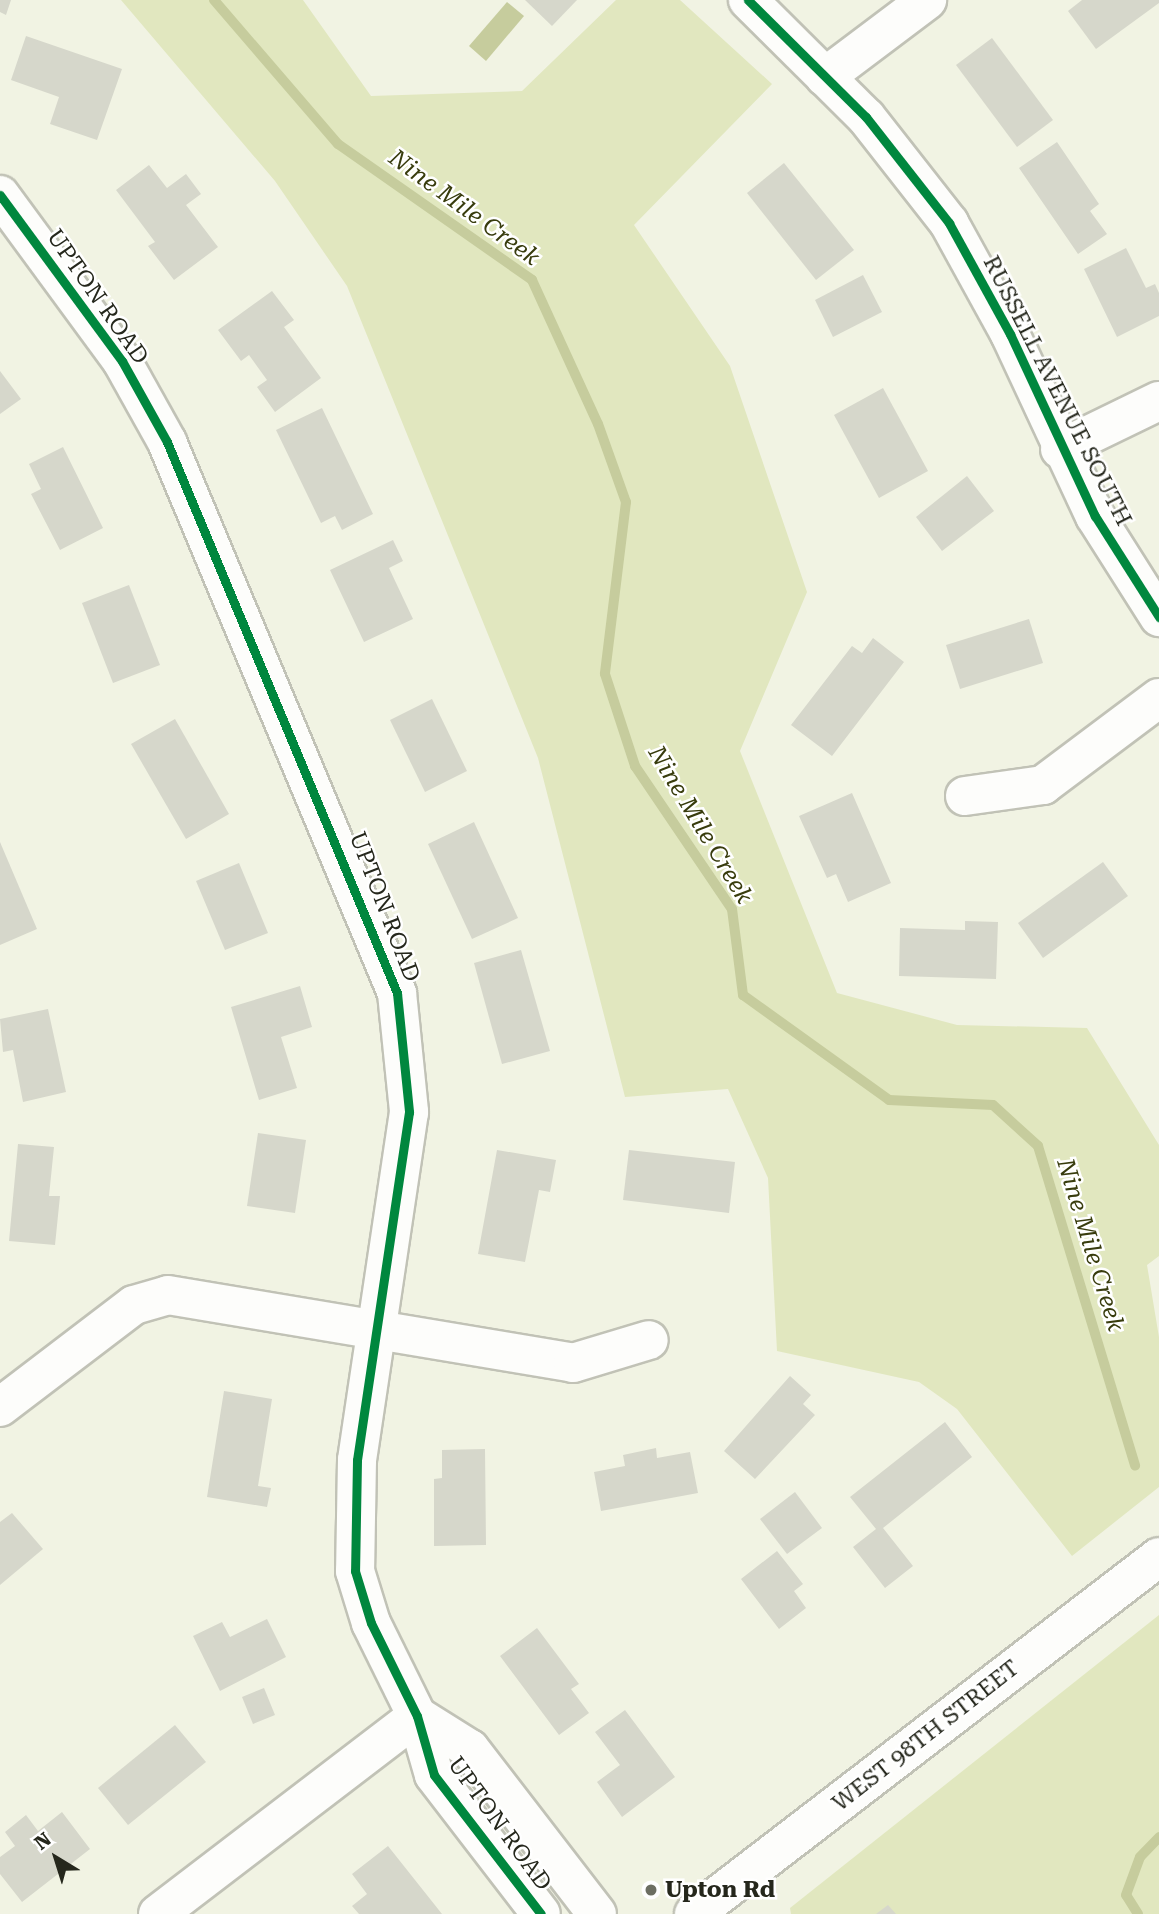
<!DOCTYPE html>
<html>
<head>
<meta charset="utf-8">
<style>
	body { margin:0 }
	#map { position:relative; width:1159px; height:1914px; overflow:hidden; background:#f1f3e3; font-family:"Roboto Serif",serif }
	div>[style] { position:absolute }
	.green>* { inset:0; background:#e1e7bf }
	.water>* { inset:0; background:#c6cc9d }
	.stream>* { height:10px; margin:-5px; padding:0 5px; transform-origin:5px; border-radius:5px; background:#c6cc9d }
	.building>* { inset:0; background:#d6d7cb }
	.roads { filter:drop-shadow(2px 0 #c1c2b6) drop-shadow(-2px 0 #c1c2b6) drop-shadow(0 2px #c1c2b6) drop-shadow(0 -2px #c1c2b6) }
	.minor>* { height:38px; margin:-19px; padding:0 19px; transform-origin:19px; border-radius:19px; background:#fdfdfb }
	.cycleway>* { height:9px; margin:-4.5px; padding:0 4.5px; transform-origin:4.5px; border-radius:4.5px; background:#00873e }
	.dots>* { width:19px; height:19px; translate:-50% -50%; box-sizing:border-box; border:4px solid #fff; border-radius:50% }
	span { translate:-50% -50%; white-space:nowrap; text-align:center; line-height:1.15; -webkit-text-stroke:5px #fff; paint-order:stroke }
	.street-label { font-size:23px; color:#25271c }
	.poi-label { font-size:23px; color:#25271c; font-weight:700 }
	.left { translate:0 -50%; text-align:left }
	.water-label { font-size:24px; color:#383c0d; font-style:italic }
	.north { position:absolute; left:21px; top:1823px; width:70px; height:70px; -webkit-text-stroke:5px #fff; paint-order:stroke; rotate:322deg; font-size:19px; font-weight:700; line-height:28px; text-align:center; color:#25271c }
	.north::after { content:''; display:block; margin:auto; width:24px; height:32px; background:#25271c; clip-path:polygon(50% 0,100% 100%,50% 72%,0 100%) }
</style>
</head>
<body>
<div id="map">
	<div class="green">
		<div style="clip-path:polygon(121px 0,303px 0,371px 96px,522px 91px,616px 0,680px 0,772px 84px,634px 225px,730px 366px,807px 592px,740px 751px,837px 993px,957px 1025px,1087px 1028px,1159px 1145px,1159px 1256px,1147px 1265px,1159px 1337px,1159px 1487px,1072px 1556px,957px 1409px,919px 1382px,777px 1351px,768px 1178px,728px 1089px,625px 1097px,538px 758px,347px 286px,275px 181px)"></div>
		<div style="clip-path:polygon(1159px 1615px,1159px 1914px,791px 1914px,790px 1908px)"></div>
	</div>
	<div class="water">
		<div style="clip-path:polygon(507px 2px,524px 16px,486px 61px,469px 46px)"></div>
	</div>
	<div class="stream">
		<div style="left:214px;top:0;width:190px;rotate:49.3deg"></div>
		<div style="left:338px;top:144px;width:237px;rotate:35deg"></div>
		<div style="left:532px;top:280px;width:158px;rotate:65.4deg"></div>
		<div style="left:598px;top:424px;width:83px;rotate:70.3deg"></div>
		<div style="left:626px;top:502px;width:173px;rotate:97deg"></div>
		<div style="left:605px;top:674px;width:97px;rotate:71.9deg"></div>
		<div style="left:635px;top:766px;width:173px;rotate:55.9deg"></div>
		<div style="left:732px;top:909px;width:87px;rotate:82.7deg"></div>
		<div style="left:743px;top:995px;width:180px;rotate:35.7deg"></div>
		<div style="left:889px;top:1100px;width:104px;rotate:2.8deg"></div>
		<div style="left:993px;top:1105px;width:61px;rotate:42.3deg"></div>
		<div style="left:1038px;top:1146px;width:334px;rotate:73.1deg"></div>
		<div style="left:1138px;top:1914px;width:22px;rotate:-122deg"></div>
		<div style="left:1126px;top:1895px;width:40px;rotate:-69.8deg"></div>
		<div style="left:1140px;top:1857px;width:28px;rotate:-46deg"></div>
	</div>
	<div class="building">
		<div style="clip-path:polygon(0 0,11px 0,6px 15px,0 12px)"></div>
		<div style="clip-path:polygon(525px 0,577px 0,552px 26px)"></div>
		<div style="clip-path:polygon(1082px 0,1159px 0,1159px 3px,1096px 49px,1068px 11px)"></div>
		<div style="clip-path:polygon(26px 36px,122px 69px,97px 140px,50px 124px,59px 97px,11px 80px)"></div>
		<div style="clip-path:polygon(992px 38px,1053px 120px,1017px 147px,956px 65px)"></div>
		<div style="clip-path:polygon(1057px 142px,1099px 204px,1090px 211px,1107px 234px,1078px 254px,1019px 168px)"></div>
		<div style="clip-path:polygon(784px 163px,854px 250px,816px 280px,747px 193px)"></div>
		<div style="clip-path:polygon(149px 165px,167px 188px,186px 174px,201px 194px,186px 205px,218px 247px,174px 280px,148px 246px,155px 242px,116px 190px)"></div>
		<div style="clip-path:polygon(1126px 248px,1146px 288px,1155px 284px,1159px 293px,1159px 316px,1117px 337px,1084px 269px)"></div>
		<div style="clip-path:polygon(863px 275px,882px 312px,833px 337px,815px 300px)"></div>
		<div style="clip-path:polygon(272px 291px,294px 320px,284px 327px,321px 378px,275px 412px,257px 387px,267px 380px,249px 355px,241px 361px,218px 330px)"></div>
		<div style="clip-path:polygon(0 371px,21px 399px,0 414px)"></div>
		<div style="clip-path:polygon(883px 388px,928px 471px,879px 498px,834px 415px)"></div>
		<div style="clip-path:polygon(322px 408px,373px 514px,342px 530px,335px 516px,321px 523px,276px 430px)"></div>
		<div style="clip-path:polygon(63px 447px,103px 528px,60px 550px,31px 494px,41px 489px,29px 464px)"></div>
		<div style="clip-path:polygon(967px 476px,994px 511px,942px 551px,916px 517px)"></div>
		<div style="clip-path:polygon(393px 540px,403px 561px,389px 568px,413px 619px,364px 642px,330px 570px)"></div>
		<div style="clip-path:polygon(129px 585px,160px 665px,113px 683px,82px 603px)"></div>
		<div style="clip-path:polygon(1029px 619px,1043px 663px,960px 689px,946px 645px)"></div>
		<div style="clip-path:polygon(873px 638px,904px 662px,832px 756px,791px 725px,852px 646px,862px 653px)"></div>
		<div style="clip-path:polygon(432px 699px,467px 771px,425px 792px,390px 720px)"></div>
		<div style="clip-path:polygon(175px 719px,229px 814px,186px 839px,131px 744px)"></div>
		<div style="clip-path:polygon(852px 793px,891px 883px,848px 902px,836px 874px,827px 878px,799px 816px)"></div>
		<div style="clip-path:polygon(474px 822px,518px 918px,472px 939px,428px 844px)"></div>
		<div style="clip-path:polygon(0 842px,37px 929px,0 945px)"></div>
		<div style="clip-path:polygon(1103px 862px,1128px 896px,1043px 958px,1018px 923px)"></div>
		<div style="clip-path:polygon(239px 863px,268px 933px,225px 950px,196px 881px)"></div>
		<div style="clip-path:polygon(965px 921px,998px 922px,996px 979px,899px 976px,900px 928px,965px 930px)"></div>
		<div style="clip-path:polygon(521px 950px,550px 1051px,502px 1064px,474px 963px)"></div>
		<div style="clip-path:polygon(300px 986px,312px 1027px,281px 1037px,297px 1088px,259px 1100px,231px 1007px)"></div>
		<div style="clip-path:polygon(48px 1009px,66px 1092px,23px 1102px,13px 1050px,3px 1052px,0 1019px)"></div>
		<div style="clip-path:polygon(258px 1133px,306px 1140px,295px 1213px,247px 1206px)"></div>
		<div style="clip-path:polygon(18px 1144px,54px 1147px,49px 1196px,60px 1196px,55px 1245px,9px 1241px)"></div>
		<div style="clip-path:polygon(497px 1150px,556px 1160px,550px 1192px,539px 1190px,525px 1262px,478px 1254px)"></div>
		<div style="clip-path:polygon(629px 1150px,735px 1162px,729px 1213px,623px 1200px)"></div>
		<div style="clip-path:polygon(790px 1376px,811px 1395px,803px 1404px,815px 1415px,755px 1479px,724px 1451px)"></div>
		<div style="clip-path:polygon(224px 1391px,272px 1399px,258px 1486px,271px 1488px,267px 1507px,207px 1497px)"></div>
		<div style="clip-path:polygon(945px 1422px,972px 1457px,883px 1528px,913px 1566px,885px 1588px,853px 1547px,876px 1529px,850px 1497px)"></div>
		<div style="clip-path:polygon(656px 1448px,657px 1458px,690px 1452px,698px 1493px,601px 1511px,594px 1472px,625px 1466px,623px 1455px)"></div>
		<div style="clip-path:polygon(485px 1449px,486px 1545px,434px 1546px,434px 1479px,442px 1478px,442px 1450px)"></div>
		<div style="clip-path:polygon(795px 1492px,822px 1528px,787px 1554px,760px 1519px)"></div>
		<div style="clip-path:polygon(12px 1513px,43px 1549px,0 1585px,0 1522px)"></div>
		<div style="clip-path:polygon(777px 1551px,803px 1584px,794px 1591px,806px 1608px,779px 1629px,741px 1579px)"></div>
		<div style="clip-path:polygon(267px 1619px,286px 1657px,220px 1691px,193px 1636px,222px 1622px,230px 1637px)"></div>
		<div style="clip-path:polygon(537px 1628px,579px 1684px,571px 1689px,589px 1713px,559px 1735px,500px 1656px)"></div>
		<div style="clip-path:polygon(264px 1688px,275px 1715px,253px 1724px,242px 1697px)"></div>
		<div style="clip-path:polygon(625px 1710px,675px 1777px,622px 1817px,597px 1782px,620px 1765px,595px 1732px)"></div>
		<div style="clip-path:polygon(175px 1725px,206px 1762px,128px 1825px,98px 1788px)"></div>
		<div style="clip-path:polygon(62px 1812px,90px 1849px,22px 1902px,0 1874px,0 1857px,15px 1846px,5px 1832px,26px 1815px,38px 1831px)"></div>
		<div style="clip-path:polygon(388px 1846px,442px 1914px,359px 1914px,352px 1906px,367px 1894px,352px 1874px)"></div>
		<div style="clip-path:polygon(888px 1905px,896px 1914px,876px 1914px)"></div>
	</div>
	<div class="roads">
		<div class="minor">
			<div style="left:748px;top:0;width:166px;rotate:44.8deg"></div>
			<div style="left:866px;top:117px;width:135px;rotate:51.9deg"></div>
			<div style="left:949px;top:223px;width:127px;rotate:61.2deg"></div>
			<div style="left:1010px;top:334px;width:201px;rotate:65deg"></div>
			<div style="left:1095px;top:516px;width:120px;rotate:57.6deg"></div>
			<div style="left:825px;top:77px;width:128px;rotate:-37deg"></div>
			<div style="left:0;top:195px;width:206px;rotate:53.7deg"></div>
			<div style="left:122px;top:361px;width:93px;rotate:60.9deg"></div>
			<div style="left:167px;top:442px;width:597px;rotate:67.34deg"></div>
			<div style="left:397px;top:993px;width:120px;rotate:84.2deg"></div>
			<div style="left:409px;top:1112px;width:352px;rotate:98.5deg"></div>
			<div style="left:357px;top:1460px;width:111px;rotate:91deg"></div>
			<div style="left:355px;top:1571px;width:54px;rotate:72.9deg"></div>
			<div style="left:371px;top:1623px;width:104px;rotate:63.7deg"></div>
			<div style="left:417px;top:1716px;width:61px;rotate:73.9deg"></div>
			<div style="left:434px;top:1775px;width:175px;rotate:52.4deg"></div>
			<div style="left:1060px;top:449px;width:110px;rotate:-25.9deg"></div>
			<div style="left:965px;top:796px;width:79px;rotate:-8deg"></div>
			<div style="left:1043px;top:785px;width:145px;rotate:-36.9deg"></div>
			<div style="left:0;top:1407px;width:168px;rotate:-37.3deg"></div>
			<div style="left:134px;top:1305px;width:35px;rotate:-16deg"></div>
			<div style="left:168px;top:1295px;width:411px;rotate:9.5deg"></div>
			<div style="left:573px;top:1363px;width:79px;rotate:-16.8deg"></div>
			<div style="left:417px;top:1716px;width:62px;rotate:31.9deg"></div>
			<div style="left:470px;top:1749px;width:208px;rotate:52.4deg"></div>
			<div style="left:158px;top:1914px;width:326px;rotate:-37.4deg"></div>
			<div style="left:694px;top:1914px;width:586px;rotate:-37.51deg"></div>
		</div>
	</div>
	<div class="cycleway">
		<div style="left:748px;top:0;width:166px;rotate:44.8deg"></div>
		<div style="left:866px;top:117px;width:135px;rotate:51.9deg"></div>
		<div style="left:949px;top:223px;width:127px;rotate:61.2deg"></div>
		<div style="left:1010px;top:334px;width:201px;rotate:65deg"></div>
		<div style="left:1095px;top:516px;width:120px;rotate:57.6deg"></div>
		<div style="left:0;top:195px;width:206px;rotate:53.7deg"></div>
		<div style="left:122px;top:361px;width:93px;rotate:60.9deg"></div>
		<div style="left:167px;top:442px;width:597px;rotate:67.34deg"></div>
		<div style="left:397px;top:993px;width:120px;rotate:84.2deg"></div>
		<div style="left:409px;top:1112px;width:352px;rotate:98.5deg"></div>
		<div style="left:357px;top:1460px;width:111px;rotate:91deg"></div>
		<div style="left:355px;top:1571px;width:54px;rotate:72.9deg"></div>
		<div style="left:371px;top:1623px;width:104px;rotate:63.7deg"></div>
		<div style="left:417px;top:1716px;width:61px;rotate:73.9deg"></div>
		<div style="left:434px;top:1775px;width:175px;rotate:52.4deg"></div>
	</div>
	<div class="dots">
		<div style="left:651px;top:1890px;background:#6c6e62"></div>
	</div>
	<div class="street-label">
		<span style="left:97px;top:297px;rotate:55deg">UPTON ROAD</span>
		<span style="left:1057px;top:391px;rotate:63deg">RUSSELL AVENUE SOUTH</span>
		<span style="left:384px;top:907px;rotate:69deg">UPTON ROAD</span>
		<span style="left:926px;top:1736px;rotate:-38deg">WEST 98TH STREET</span>
		<span style="left:499px;top:1824px;rotate:54deg">UPTON ROAD</span>
	</div>
	<div class="poi-label">
		<span class="left" style="left:665px;top:1890px">Upton Rd</span>
	</div>
	<div class="water-label">
		<span style="left:464px;top:208px;rotate:36deg">Nine Mile Creek</span>
		<span style="left:700px;top:825px;rotate:59deg">Nine Mile Creek</span>
		<span style="left:1090px;top:1245px;rotate:73deg">Nine Mile Creek</span>
	</div>
	<div class="north">N</div>
</div>
</body>
</html>
